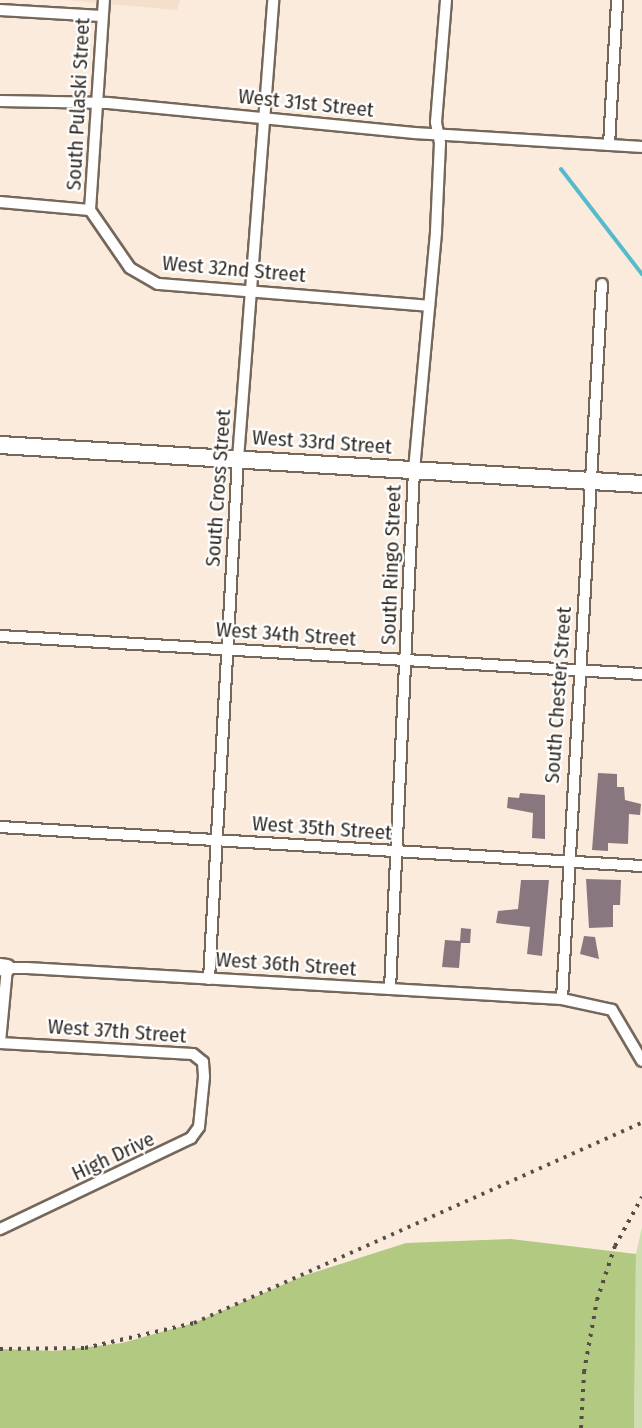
<!DOCTYPE html>
<html>
<head>
<meta charset="utf-8">
<style>
	body { margin:0 }
	#map { position:relative; width:642px; height:1428px; overflow:hidden; background:#fbebdd; font-family:"Fira Sans Condensed",sans-serif }
	div>[style] { position:absolute }
	.built>* { inset:0; background:#f4dfca }
	.green>* { inset:0; background:#cedeb1 }
	.forest>* { inset:0; background:#b2c982 }
	.stream>* { height:4px; margin:-2px; padding:0 2px; transform-origin:2px; border-radius:2px; background:#56bacd }
	.building>* { inset:0; background:#897780 }
	.roads { filter:drop-shadow(2px 0 #75685b) drop-shadow(-2px 0 #75685b) drop-shadow(0 2px #75685b) drop-shadow(0 -2px #75685b) }
	.street>* { height:10px; margin:-5px; padding:0 5px; transform-origin:5px; border-radius:5px; background:#fff }
	.secondary>* { height:16px; margin:-8px; padding:0 8px; transform-origin:8px; border-radius:8px; background:#fff }
	.rail>* { height:4px; margin-top:-2px; transform-origin:0; background:repeating-linear-gradient(90deg,#544c45 0 3px,transparent 0 9px) }
	span { translate:-50% -50%; white-space:nowrap; text-align:center; line-height:1.15; -webkit-text-stroke:4.5px #fff; paint-order:stroke }
	.street-label { font-size:21px; color:#332d27 }
</style>
</head>
<body>
<div id="map">
	<div class="built">
		<div style="clip-path:polygon(65px 0,180px 0,177px 10px)"></div>
	</div>
	<div class="green">
		<div style="clip-path:polygon(642px 1227px,642px 1428px,634px 1428px,636px 1254px)"></div>
	</div>
	<div class="forest">
		<div style="clip-path:polygon(511px 1239px,636px 1254px,634px 1428px,0 1428px,0 1349px,55px 1351px,122px 1343px,194px 1323px,303px 1276px,406px 1243px)"></div>
	</div>
	<div class="stream">
		<div style="left:561px;top:169px;width:133px;rotate:52.4deg"></div>
	</div>
	<div class="building">
		<div style="clip-path:polygon(598px 773px,617px 774px,617px 787px,624px 787px,625px 800px,641px 804px,640px 815px,629px 814px,628px 844px,608px 843px,608px 851px,592px 850px)"></div>
		<div style="clip-path:polygon(520px 793px,545px 795px,545px 839px,532px 838px,533px 813px,507px 808px,508px 797px,519px 798px)"></div>
		<div style="clip-path:polygon(586px 879px,621px 880px,620px 905px,613px 905px,613px 927px,589px 928px)"></div>
		<div style="clip-path:polygon(521px 880px,549px 880px,542px 956px,527px 954px,530px 927px,496px 923px,498px 911px,518px 909px)"></div>
		<div style="clip-path:polygon(461px 928px,471px 929px,470px 943px,461px 943px,459px 968px,442px 967px,445px 940px,460px 941px)"></div>
		<div style="clip-path:polygon(584px 936px,595px 937px,599px 959px,580px 954px)"></div>
	</div>
	<div class="roads">
		<div class="street">
			<div style="left:0;top:10px;width:102px;rotate:3.4deg"></div>
			<div style="left:0;top:101px;width:108px;rotate:1.1deg"></div>
			<div style="left:108px;top:103px;width:308px;rotate:5.6deg"></div>
			<div style="left:415px;top:133px;width:227px;rotate:3.5deg"></div>
			<div style="left:609px;top:145px;width:145px;rotate:-86.8deg"></div>
			<div style="left:0;top:202px;width:90px;rotate:5.1deg"></div>
			<div style="left:90px;top:210px;width:70px;rotate:55.4deg"></div>
			<div style="left:130px;top:268px;width:32px;rotate:30deg"></div>
			<div style="left:158px;top:284px;width:272px;rotate:4.6deg"></div>
			<div style="left:90px;top:210px;width:210px;rotate:-86.2deg"></div>
			<div style="left:0;top:636px;width:643px;rotate:3.39deg"></div>
			<div style="left:0;top:827px;width:643px;rotate:3.48deg"></div>
			<div style="left:209px;top:979px;width:521px;rotate:-86.81deg"></div>
			<div style="left:238px;top:459px;width:460px;rotate:-85.6deg"></div>
			<div style="left:390px;top:989px;width:520px;rotate:-87.35deg"></div>
			<div style="left:414px;top:470px;width:240px;rotate:-84.7deg"></div>
			<div style="left:436px;top:231px;width:88px;rotate:-87.4deg"></div>
			<div style="left:440px;top:143px;width:21px;rotate:-101deg"></div>
			<div style="left:436px;top:122px;width:122px;rotate:-85.3deg"></div>
			<div style="left:562px;top:999px;width:716px;rotate:-86.8deg"></div>
			<div style="left:0;top:1042px;width:74px;rotate:-84.6deg"></div>
			<div style="left:7px;top:968px;width:20px"></div>
			<div style="left:27px;top:968px;width:536px;rotate:3.32deg"></div>
			<div style="left:562px;top:999px;width:51px;rotate:12.4deg"></div>
			<div style="left:612px;top:1010px;width:59px;rotate:59.5deg"></div>
			<div style="left:0;top:1043px;width:193px;rotate:3.3deg"></div>
			<div style="left:193px;top:1054px;width:13px;rotate:39deg"></div>
			<div style="left:203px;top:1062px;width:15px;rotate:86deg"></div>
			<div style="left:204px;top:1077px;width:50px;rotate:95.7deg"></div>
			<div style="left:199px;top:1127px;width:14px;rotate:126deg"></div>
			<div style="left:191px;top:1138px;width:212px;rotate:154.5deg"></div>
		</div>
		<div class="secondary">
			<div style="left:0;top:445px;width:643px;rotate:3.48deg"></div>
			<div style="left:0;top:967px;width:7px;rotate:8deg"></div>
		</div>
	</div>
	<div class="rail">
		<div style="left:0;top:1349px;width:85px;rotate:-0.7deg"></div>
		<div style="left:85px;top:1348px;width:112px;rotate:-12.9deg"></div>
		<div style="left:194px;top:1323px;width:491px;rotate:-24.1deg"></div>
		<div style="left:581px;top:1428px;width:56px;rotate:-86.9deg"></div>
		<div style="left:584px;top:1372px;width:73px;rotate:-79.8deg"></div>
		<div style="left:597px;top:1300px;width:57px;rotate:-71.6deg"></div>
		<div style="left:615px;top:1246px;width:56px;rotate:-61.1deg"></div>
	</div>
	<div class="street-label">
		<span style="left:306px;top:103px;rotate:6deg">West 31st Street</span>
		<span style="left:78px;top:104px;rotate:-87deg">South Pulaski Street</span>
		<span style="left:234px;top:269px;rotate:5deg">West 32nd Street</span>
		<span style="left:322px;top:442px;rotate:4deg">West 33rd Street</span>
		<span style="left:218px;top:488px;rotate:-86deg">South Cross Street</span>
		<span style="left:391px;top:565px;rotate:-88deg">South Ringo Street</span>
		<span style="left:286px;top:634px;rotate:4deg">West 34th Street</span>
		<span style="left:558px;top:695px;rotate:-86deg">South Chester Street</span>
		<span style="left:322px;top:828px;rotate:4deg">West 35th Street</span>
		<span style="left:286px;top:964px;rotate:4deg">West 36th Street</span>
		<span style="left:117px;top:1031px;rotate:4deg">West 37th Street</span>
		<span style="left:113px;top:1156px;rotate:-25deg">High Drive</span>
	</div>
</div>
</body>
</html>
